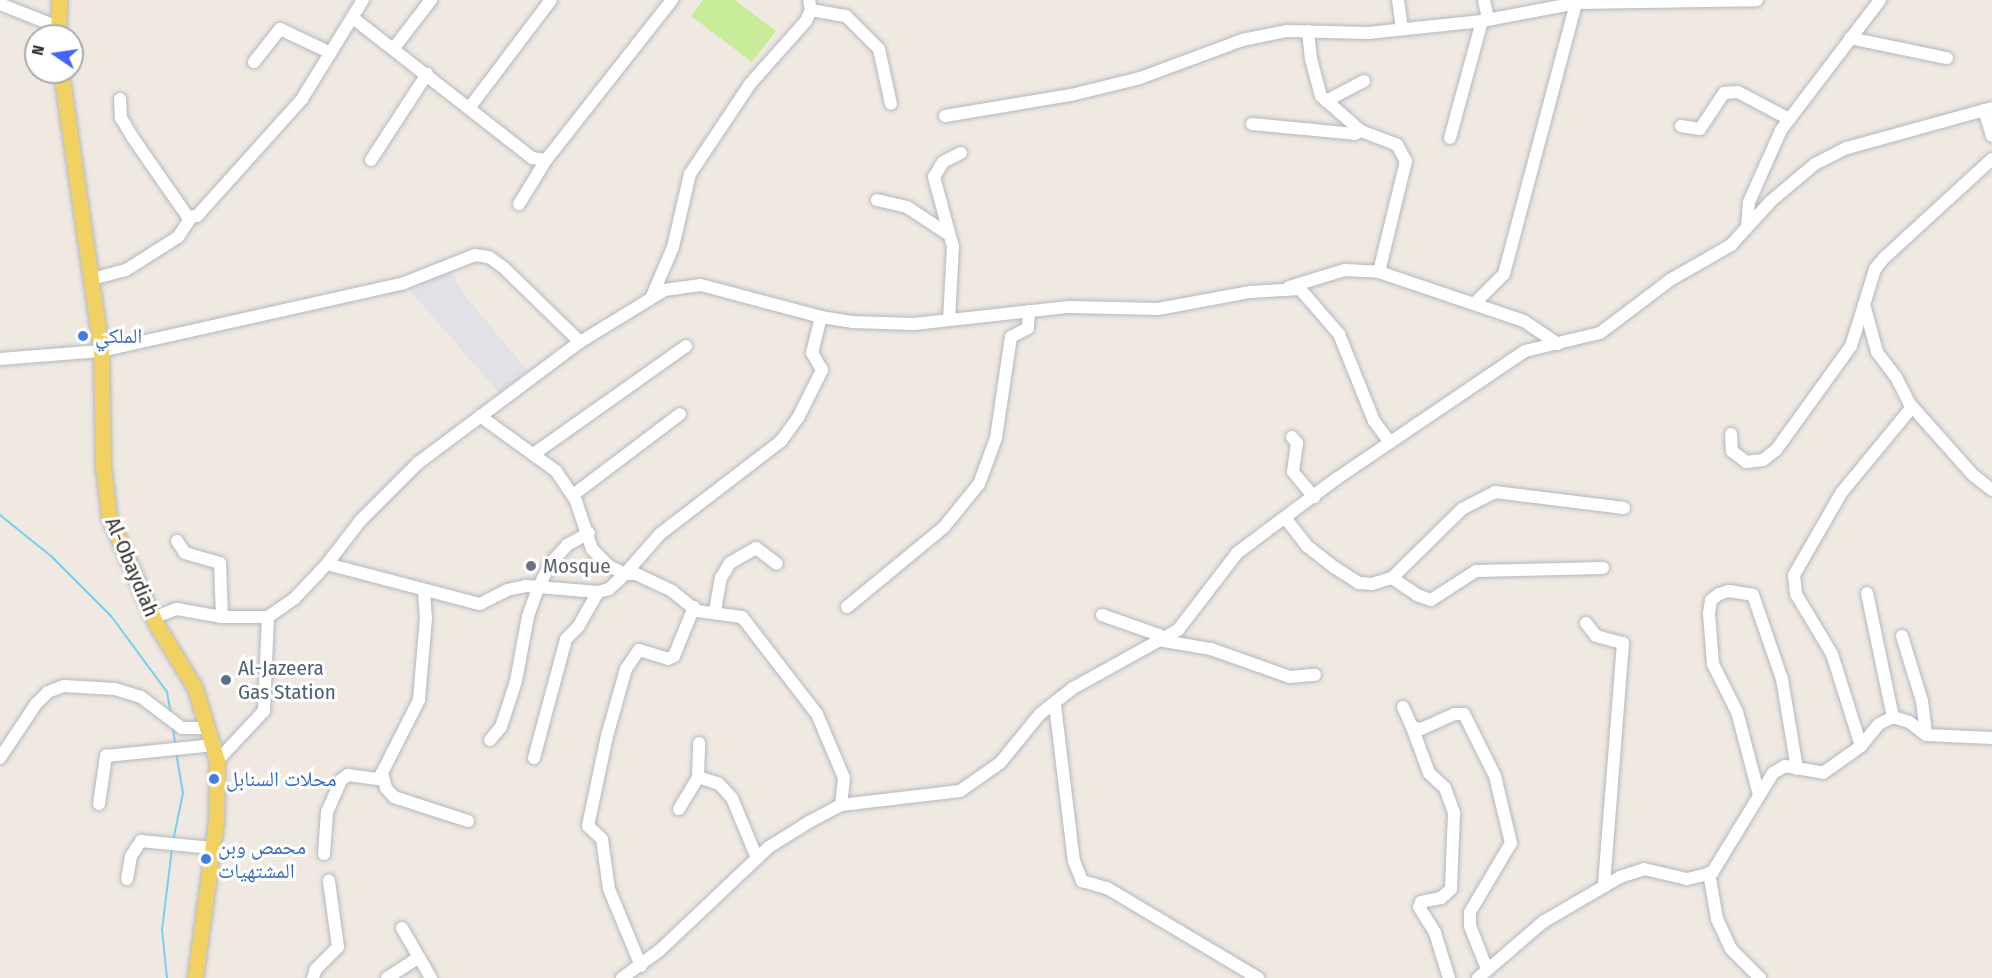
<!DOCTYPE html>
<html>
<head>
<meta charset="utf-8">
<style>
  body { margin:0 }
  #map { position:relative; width:1992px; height:978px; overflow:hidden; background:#efe9e1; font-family:"Fira Sans Condensed","Noto Naskh Arabic",sans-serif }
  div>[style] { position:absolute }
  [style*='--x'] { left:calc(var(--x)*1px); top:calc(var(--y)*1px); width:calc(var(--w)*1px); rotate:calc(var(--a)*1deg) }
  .industrial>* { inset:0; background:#e3e1e8 }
  .pitch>* { inset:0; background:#c9ec9a }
  .stream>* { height:2px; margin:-1px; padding:0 1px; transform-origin:1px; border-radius:1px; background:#75cff0 }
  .roads { filter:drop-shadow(0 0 2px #b4b7c1) drop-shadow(0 0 2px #b4b7c1) }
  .minor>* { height:12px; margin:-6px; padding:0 6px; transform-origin:6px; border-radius:6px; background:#fff }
  .major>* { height:15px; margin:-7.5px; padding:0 7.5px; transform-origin:7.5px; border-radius:7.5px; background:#f2d163 }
  .dots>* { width:16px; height:16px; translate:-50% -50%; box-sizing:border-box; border:3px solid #fff; border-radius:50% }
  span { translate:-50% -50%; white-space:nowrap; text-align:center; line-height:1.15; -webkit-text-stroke:6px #fff; paint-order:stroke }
  .shop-label { font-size:21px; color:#366cbe }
  .left { translate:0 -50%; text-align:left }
  .worship-label { font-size:21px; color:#5b616d }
  .street-label { font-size:21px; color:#2e2e2e }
  .service-label { font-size:21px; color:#4e5e75 }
  .north { position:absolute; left:24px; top:24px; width:60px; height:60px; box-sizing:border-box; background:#fff; border:2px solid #ababab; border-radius:50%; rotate:283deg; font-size:16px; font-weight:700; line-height:24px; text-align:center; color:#2e2e2e }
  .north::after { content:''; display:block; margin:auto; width:21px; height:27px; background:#4264fb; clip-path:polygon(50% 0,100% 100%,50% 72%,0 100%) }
</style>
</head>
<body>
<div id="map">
  <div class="industrial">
    <i style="clip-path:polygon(450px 271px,466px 297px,528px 371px,499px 393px,408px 288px)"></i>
  </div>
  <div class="pitch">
    <i style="clip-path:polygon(703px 0,735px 0,776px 31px,752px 62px,691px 16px)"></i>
  </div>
  <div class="stream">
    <i style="--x:0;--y:515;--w:67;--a:38.9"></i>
    <i style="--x:52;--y:557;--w:83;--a:45"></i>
    <i style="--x:111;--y:616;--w:94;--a:53.6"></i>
    <i style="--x:167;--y:692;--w:22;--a:80"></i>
    <i style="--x:173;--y:728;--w:15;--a:82"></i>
    <i style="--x:173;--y:841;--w:49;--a:-78.2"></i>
    <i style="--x:183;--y:793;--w:42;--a:-99.7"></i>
    <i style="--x:167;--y:978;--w:48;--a:-95.9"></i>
    <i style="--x:162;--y:930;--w:82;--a:-83"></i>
  </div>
  <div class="roads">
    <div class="minor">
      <i style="--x:1398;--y:0;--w:27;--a:82"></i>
      <i style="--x:1484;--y:0;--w:19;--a:78"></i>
      <i style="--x:0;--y:4;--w:62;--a:21.6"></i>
      <i style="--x:811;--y:10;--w:36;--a:10"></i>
      <i style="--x:846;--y:16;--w:47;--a:45"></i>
      <i style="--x:879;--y:49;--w:56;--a:77.7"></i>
      <i style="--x:353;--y:18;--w:227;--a:38"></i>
      <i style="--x:532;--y:158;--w:14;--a:8"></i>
      <i style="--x:546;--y:160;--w:204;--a:-51.8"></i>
      <i style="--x:1308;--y:31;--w:28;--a:84"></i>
      <i style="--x:1311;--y:59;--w:38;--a:75"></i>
      <i style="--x:1321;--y:96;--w:53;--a:41.2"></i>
      <i style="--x:1361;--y:131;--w:39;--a:21"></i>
      <i style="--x:1397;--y:145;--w:18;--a:61"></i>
      <i style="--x:1406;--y:161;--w:114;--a:103.7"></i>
      <i style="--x:1850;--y:38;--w:99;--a:11.7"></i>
      <i style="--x:394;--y:48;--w:61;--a:-52.4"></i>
      <i style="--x:254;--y:62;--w:42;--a:-51.8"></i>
      <i style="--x:280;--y:29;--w:56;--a:25.2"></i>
      <i style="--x:120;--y:99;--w:19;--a:87"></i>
      <i style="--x:121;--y:118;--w:23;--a:59"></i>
      <i style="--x:133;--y:138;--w:96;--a:55.2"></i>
      <i style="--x:188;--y:217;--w:9;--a:-6"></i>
      <i style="--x:197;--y:216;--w:157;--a:-48.1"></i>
      <i style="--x:302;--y:99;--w:116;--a:-58.4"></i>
      <i style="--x:1326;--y:101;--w:43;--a:-27.8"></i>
      <i style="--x:470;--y:107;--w:134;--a:-52.9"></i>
      <i style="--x:1984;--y:110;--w:27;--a:73"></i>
      <i style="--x:945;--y:116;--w:128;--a:-9.5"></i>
      <i style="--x:1071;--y:95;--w:71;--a:-13.8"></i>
      <i style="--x:1140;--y:78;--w:109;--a:-20.4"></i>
      <i style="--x:1242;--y:40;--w:46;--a:-11.3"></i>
      <i style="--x:1287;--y:31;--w:81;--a:1.4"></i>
      <i style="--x:1368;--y:33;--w:115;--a:-6"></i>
      <i style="--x:1482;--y:21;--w:96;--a:-10.8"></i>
      <i style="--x:1576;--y:3;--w:181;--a:-0.9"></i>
      <i style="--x:1252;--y:124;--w:103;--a:5.5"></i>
      <i style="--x:1355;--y:134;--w:7;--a:-27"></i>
      <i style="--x:1681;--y:126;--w:19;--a:9"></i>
      <i style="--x:1700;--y:129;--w:43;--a:-56.3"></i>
      <i style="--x:1724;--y:93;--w:14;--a:-4"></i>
      <i style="--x:1738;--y:92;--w:58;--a:27.9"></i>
      <i style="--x:1450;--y:138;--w:121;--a:-74.7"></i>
      <i style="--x:1992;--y:159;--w:147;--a:137.5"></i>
      <i style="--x:1884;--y:258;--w:14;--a:129"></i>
      <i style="--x:1875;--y:269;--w:37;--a:107"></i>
      <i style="--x:1864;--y:304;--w:50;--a:74.8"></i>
      <i style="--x:1877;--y:352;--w:31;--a:53"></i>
      <i style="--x:1896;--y:377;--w:29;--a:63"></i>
      <i style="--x:1909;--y:403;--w:96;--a:48.4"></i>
      <i style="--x:1973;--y:475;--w:24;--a:38"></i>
      <i style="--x:371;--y:160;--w:103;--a:-56.9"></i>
      <i style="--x:877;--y:200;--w:31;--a:13"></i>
      <i style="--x:907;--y:207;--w:49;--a:33.4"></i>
      <i style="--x:519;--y:204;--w:52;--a:-58.5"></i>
      <i style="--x:1747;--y:225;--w:23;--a:-85"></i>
      <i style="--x:1749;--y:202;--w:79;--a:-66"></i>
      <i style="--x:1781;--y:130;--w:163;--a:-52.7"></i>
      <i style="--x:92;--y:279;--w:35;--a:-15"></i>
      <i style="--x:126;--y:270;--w:62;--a:-32.4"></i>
      <i style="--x:178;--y:237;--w:23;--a:-56"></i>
      <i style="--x:1289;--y:287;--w:59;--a:-16.9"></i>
      <i style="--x:1345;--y:270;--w:34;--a:3"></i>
      <i style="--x:1379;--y:272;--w:153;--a:18.7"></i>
      <i style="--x:1524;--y:321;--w:41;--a:34.1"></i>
      <i style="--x:652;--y:296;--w:53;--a:-66.8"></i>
      <i style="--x:673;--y:247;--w:75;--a:-76.9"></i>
      <i style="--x:690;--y:174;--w:108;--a:-56.3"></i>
      <i style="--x:750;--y:84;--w:84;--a:-48.4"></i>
      <i style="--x:806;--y:21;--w:12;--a:-66"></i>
      <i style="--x:811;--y:10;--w:10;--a:-101"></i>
      <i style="--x:1474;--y:304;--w:42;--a:-45"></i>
      <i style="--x:1504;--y:274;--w:280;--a:-75.1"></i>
      <i style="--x:949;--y:320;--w:73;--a:-86.9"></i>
      <i style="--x:953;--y:247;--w:73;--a:-105.2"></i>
      <i style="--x:934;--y:177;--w:17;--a:-59"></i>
      <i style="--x:943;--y:162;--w:20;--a:-27"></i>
      <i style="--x:0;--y:359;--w:101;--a:-4.5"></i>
      <i style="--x:101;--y:351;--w:311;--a:-12.6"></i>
      <i style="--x:404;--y:283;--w:76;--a:-21.5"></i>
      <i style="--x:475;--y:255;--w:14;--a:8"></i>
      <i style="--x:489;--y:257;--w:17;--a:36"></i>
      <i style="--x:503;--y:267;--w:107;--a:44.2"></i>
      <i style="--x:480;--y:416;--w:94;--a:35.9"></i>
      <i style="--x:556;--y:471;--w:36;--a:56"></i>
      <i style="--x:576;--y:501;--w:51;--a:71.6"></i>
      <i style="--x:592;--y:549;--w:24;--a:45"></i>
      <i style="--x:609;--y:566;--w:18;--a:27"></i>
      <i style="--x:625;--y:574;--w:53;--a:-48.8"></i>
      <i style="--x:660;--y:534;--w:153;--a:-37.5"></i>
      <i style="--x:781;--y:441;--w:29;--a:-54"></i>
      <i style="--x:798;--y:418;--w:54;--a:-63.4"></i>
      <i style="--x:822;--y:370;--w:20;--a:-120"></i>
      <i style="--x:812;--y:353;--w:37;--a:-76"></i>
      <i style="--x:1731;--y:434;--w:17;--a:87"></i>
      <i style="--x:1732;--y:451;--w:18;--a:38"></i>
      <i style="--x:1746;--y:462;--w:17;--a:-7"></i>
      <i style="--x:1763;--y:460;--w:16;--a:-38"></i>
      <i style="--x:1776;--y:450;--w:128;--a:-54.2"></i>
      <i style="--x:1851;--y:346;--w:43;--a:-72.4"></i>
      <i style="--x:1292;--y:437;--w:8;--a:50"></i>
      <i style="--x:1297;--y:443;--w:29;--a:98"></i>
      <i style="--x:1293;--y:472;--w:33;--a:50"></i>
      <i style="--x:535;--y:453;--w:185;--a:-35.3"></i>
      <i style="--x:573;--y:495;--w:134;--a:-37.1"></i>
      <i style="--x:1286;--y:519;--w:34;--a:52"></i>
      <i style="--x:1307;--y:546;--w:34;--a:38"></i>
      <i style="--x:1334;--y:567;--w:30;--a:33"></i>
      <i style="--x:1359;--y:583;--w:13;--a:4"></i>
      <i style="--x:1372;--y:584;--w:21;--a:-17"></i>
      <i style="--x:1392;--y:578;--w:98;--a:-44.6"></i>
      <i style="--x:1462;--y:509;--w:37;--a:-27"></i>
      <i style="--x:1495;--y:492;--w:130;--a:7.1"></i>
      <i style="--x:177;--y:541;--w:14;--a:56"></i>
      <i style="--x:185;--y:553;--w:36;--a:16"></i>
      <i style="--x:220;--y:563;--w:54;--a:87.9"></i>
      <i style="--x:327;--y:564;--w:158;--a:14.7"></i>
      <i style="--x:480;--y:604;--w:30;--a:-27"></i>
      <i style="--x:507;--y:590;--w:19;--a:-12"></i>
      <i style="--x:526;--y:586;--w:72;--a:4.8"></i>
      <i style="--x:598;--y:592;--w:11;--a:-15"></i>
      <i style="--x:609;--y:589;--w:22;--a:-43"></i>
      <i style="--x:625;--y:574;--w:11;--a:0"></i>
      <i style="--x:636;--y:574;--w:40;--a:25"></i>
      <i style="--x:672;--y:591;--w:32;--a:39"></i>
      <i style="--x:697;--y:611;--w:45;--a:7.6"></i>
      <i style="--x:742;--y:617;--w:123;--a:52.3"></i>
      <i style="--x:817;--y:714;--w:69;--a:67.1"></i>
      <i style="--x:844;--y:778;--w:27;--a:96"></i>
      <i style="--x:1392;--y:578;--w:30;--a:34"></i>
      <i style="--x:1417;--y:595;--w:15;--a:20"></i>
      <i style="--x:1431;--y:600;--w:54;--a:-32.8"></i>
      <i style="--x:1476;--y:571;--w:127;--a:-1.4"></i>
      <i style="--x:424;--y:591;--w:27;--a:86"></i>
      <i style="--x:426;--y:618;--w:82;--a:94.9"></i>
      <i style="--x:419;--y:700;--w:82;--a:116.9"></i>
      <i style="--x:382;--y:773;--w:16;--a:75"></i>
      <i style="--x:386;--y:788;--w:12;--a:48"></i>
      <i style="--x:394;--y:797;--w:78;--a:18"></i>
      <i style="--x:1867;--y:593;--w:127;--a:78.2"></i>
      <i style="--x:847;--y:607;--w:126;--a:-39.5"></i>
      <i style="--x:944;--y:527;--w:55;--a:-50.9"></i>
      <i style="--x:979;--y:484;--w:49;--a:-69.7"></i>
      <i style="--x:996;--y:438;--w:102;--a:-81.6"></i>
      <i style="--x:1011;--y:337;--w:19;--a:-28"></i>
      <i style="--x:1028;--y:328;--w:17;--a:-87"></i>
      <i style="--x:715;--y:611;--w:34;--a:-80"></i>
      <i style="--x:721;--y:578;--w:17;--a:-59"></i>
      <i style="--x:730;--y:563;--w:30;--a:-30"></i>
      <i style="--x:756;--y:548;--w:26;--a:37"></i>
      <i style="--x:1102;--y:615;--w:60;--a:19.3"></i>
      <i style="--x:1159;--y:635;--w:8;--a:50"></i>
      <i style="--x:1164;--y:641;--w:48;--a:9.7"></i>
      <i style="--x:1211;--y:649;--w:84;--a:19.5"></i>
      <i style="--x:1290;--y:677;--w:25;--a:-5"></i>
      <i style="--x:153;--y:618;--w:26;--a:-21"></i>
      <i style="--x:177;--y:609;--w:46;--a:10.1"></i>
      <i style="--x:222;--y:617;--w:46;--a:0"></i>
      <i style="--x:1586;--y:623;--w:16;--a:52"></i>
      <i style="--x:1596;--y:636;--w:28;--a:15"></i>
      <i style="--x:1623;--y:643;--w:244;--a:94.5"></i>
      <i style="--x:1902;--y:636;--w:68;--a:72.9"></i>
      <i style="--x:1922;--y:701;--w:34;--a:83"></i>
      <i style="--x:1055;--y:705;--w:157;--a:83.1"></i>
      <i style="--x:1074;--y:861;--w:22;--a:68"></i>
      <i style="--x:1082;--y:881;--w:26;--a:16"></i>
      <i style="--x:1107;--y:888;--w:176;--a:30.8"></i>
      <i style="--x:1403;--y:707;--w:22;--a:66"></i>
      <i style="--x:1412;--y:727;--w:9;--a:13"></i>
      <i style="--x:1421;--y:729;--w:36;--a:-24"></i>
      <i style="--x:1454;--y:714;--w:10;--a:0"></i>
      <i style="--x:1464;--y:714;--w:69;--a:63.4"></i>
      <i style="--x:1495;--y:776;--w:69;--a:76.6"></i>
      <i style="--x:1511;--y:843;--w:80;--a:120.7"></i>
      <i style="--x:1470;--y:912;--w:14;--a:90"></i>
      <i style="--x:1470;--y:926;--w:46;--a:68.4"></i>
      <i style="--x:1412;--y:727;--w:49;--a:69.7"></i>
      <i style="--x:1429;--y:773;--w:22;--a:43"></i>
      <i style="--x:1445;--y:788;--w:27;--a:70"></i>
      <i style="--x:1454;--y:813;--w:76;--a:92.3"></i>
      <i style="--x:1451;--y:889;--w:13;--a:138"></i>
      <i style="--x:1441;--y:898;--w:20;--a:169"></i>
      <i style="--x:1421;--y:902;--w:5;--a:112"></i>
      <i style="--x:1419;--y:907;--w:31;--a:58"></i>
      <i style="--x:1435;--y:933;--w:47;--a:72.7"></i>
      <i style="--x:490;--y:740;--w:17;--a:-50"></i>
      <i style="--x:501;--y:727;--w:48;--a:-71.9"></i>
      <i style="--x:516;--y:681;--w:66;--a:-79.5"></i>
      <i style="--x:528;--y:616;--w:30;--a:-70"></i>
      <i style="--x:538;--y:588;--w:28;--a:-63"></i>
      <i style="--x:551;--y:563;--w:24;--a:-48"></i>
      <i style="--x:567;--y:545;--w:25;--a:-29"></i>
      <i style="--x:1861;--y:746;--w:96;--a:-107.5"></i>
      <i style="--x:1832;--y:654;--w:70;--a:-121"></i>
      <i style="--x:1796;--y:594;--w:19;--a:-96"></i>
      <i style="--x:1794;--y:575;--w:96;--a:-60"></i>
      <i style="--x:1842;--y:492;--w:110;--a:-50.5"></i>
      <i style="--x:0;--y:758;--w:65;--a:-56.3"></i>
      <i style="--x:36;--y:704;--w:17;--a:-45"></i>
      <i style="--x:48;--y:692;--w:17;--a:-21"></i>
      <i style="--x:64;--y:686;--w:51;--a:3.4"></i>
      <i style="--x:115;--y:689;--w:27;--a:17"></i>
      <i style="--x:141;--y:697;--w:51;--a:37.1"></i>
      <i style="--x:182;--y:728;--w:26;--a:0"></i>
      <i style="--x:534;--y:758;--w:123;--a:-74.9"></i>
      <i style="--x:566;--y:639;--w:17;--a:-45"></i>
      <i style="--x:578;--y:627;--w:40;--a:-60.3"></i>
      <i style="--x:217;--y:761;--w:69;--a:-46.8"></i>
      <i style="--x:264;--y:711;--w:94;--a:-87.6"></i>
      <i style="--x:268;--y:617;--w:32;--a:-35"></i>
      <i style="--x:294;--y:599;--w:48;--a:-46.7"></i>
      <i style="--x:327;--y:564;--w:56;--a:-52.3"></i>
      <i style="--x:361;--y:520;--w:81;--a:-45"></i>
      <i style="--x:418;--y:463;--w:202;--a:-36.8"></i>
      <i style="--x:580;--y:342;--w:100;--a:-31.5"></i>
      <i style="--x:665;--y:290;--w:36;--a:-8"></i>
      <i style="--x:701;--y:285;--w:124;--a:14.9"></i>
      <i style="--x:821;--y:317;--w:31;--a:9"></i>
      <i style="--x:852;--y:322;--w:62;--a:1.8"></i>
      <i style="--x:914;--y:324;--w:156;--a:-6.3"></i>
      <i style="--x:1069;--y:307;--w:89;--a:1.3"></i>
      <i style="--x:1158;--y:309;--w:94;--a:-10.5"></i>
      <i style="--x:1250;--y:292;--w:50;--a:-3.4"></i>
      <i style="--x:1300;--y:289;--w:60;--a:49.1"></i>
      <i style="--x:1339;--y:334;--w:94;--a:68.1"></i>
      <i style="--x:1374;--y:421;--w:26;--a:53"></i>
      <i style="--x:698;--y:777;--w:22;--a:18"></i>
      <i style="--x:719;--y:784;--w:19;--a:47"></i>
      <i style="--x:732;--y:798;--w:65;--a:67.4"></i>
      <i style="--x:1759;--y:795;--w:86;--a:-104.8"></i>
      <i style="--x:1737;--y:712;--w:54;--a:-116.6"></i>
      <i style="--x:1713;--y:664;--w:51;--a:-94.5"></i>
      <i style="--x:1709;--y:613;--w:13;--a:-81"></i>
      <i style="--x:1711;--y:600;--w:10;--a:-37"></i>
      <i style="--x:1719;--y:594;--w:10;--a:-17"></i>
      <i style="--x:1729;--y:591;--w:24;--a:9"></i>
      <i style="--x:1753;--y:595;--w:89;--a:71"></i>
      <i style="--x:1782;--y:679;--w:91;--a:80.5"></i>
      <i style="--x:99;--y:804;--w:49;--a:-81.7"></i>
      <i style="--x:106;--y:756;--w:109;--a:-5.8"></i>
      <i style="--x:679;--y:809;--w:37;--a:-59"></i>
      <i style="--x:698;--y:777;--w:34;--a:-88"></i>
      <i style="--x:324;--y:854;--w:42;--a:-85.9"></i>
      <i style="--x:327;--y:812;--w:35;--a:-66"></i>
      <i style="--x:341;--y:780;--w:9;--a:-36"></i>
      <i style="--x:348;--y:775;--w:30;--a:8"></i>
      <i style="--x:378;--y:779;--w:7;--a:-56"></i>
      <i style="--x:1709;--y:873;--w:47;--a:80.1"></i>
      <i style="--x:1717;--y:919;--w:33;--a:65"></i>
      <i style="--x:1731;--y:949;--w:41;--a:45"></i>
      <i style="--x:127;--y:879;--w:23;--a:-80"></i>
      <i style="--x:131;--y:856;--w:18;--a:-56"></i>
      <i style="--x:141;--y:841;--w:71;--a:5.6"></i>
      <i style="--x:402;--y:928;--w:58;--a:59.9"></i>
      <i style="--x:641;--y:966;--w:83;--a:-112.6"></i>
      <i style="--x:609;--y:889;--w:50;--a:-98"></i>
      <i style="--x:602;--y:839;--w:19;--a:-137"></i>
      <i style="--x:588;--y:826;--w:92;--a:-78.1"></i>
      <i style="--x:607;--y:736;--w:70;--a:-74.2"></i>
      <i style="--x:626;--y:669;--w:23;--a:-56"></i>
      <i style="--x:639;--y:650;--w:30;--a:17"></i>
      <i style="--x:668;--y:659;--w:7;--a:-27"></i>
      <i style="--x:674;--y:656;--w:53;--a:-67.8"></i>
      <i style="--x:313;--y:978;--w:9;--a:-72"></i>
      <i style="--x:316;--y:969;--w:31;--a:-45"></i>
      <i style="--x:338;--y:947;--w:67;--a:-97.8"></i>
      <i style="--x:387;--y:978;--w:38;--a:-33"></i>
      <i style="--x:622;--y:978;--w:47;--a:-36.4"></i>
      <i style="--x:660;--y:950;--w:150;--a:-43.4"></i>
      <i style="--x:769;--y:847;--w:47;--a:-32"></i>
      <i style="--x:809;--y:822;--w:36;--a:-28"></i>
      <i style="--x:841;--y:805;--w:120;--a:-6.7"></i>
      <i style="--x:960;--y:791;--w:49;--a:-35"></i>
      <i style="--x:1000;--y:763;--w:63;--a:-50.8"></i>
      <i style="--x:1040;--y:714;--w:42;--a:-38.2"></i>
      <i style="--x:1073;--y:688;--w:120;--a:-28.9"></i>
      <i style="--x:1178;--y:630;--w:97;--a:-52.5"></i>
      <i style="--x:1237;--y:553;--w:124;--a:-36.8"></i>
      <i style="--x:1336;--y:479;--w:228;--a:-34.1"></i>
      <i style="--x:1525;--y:351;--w:77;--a:-13.5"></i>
      <i style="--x:1600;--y:333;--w:88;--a:-37.1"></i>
      <i style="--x:1670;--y:280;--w:70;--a:-29.8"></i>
      <i style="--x:1731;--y:245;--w:59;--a:-47.7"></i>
      <i style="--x:1771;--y:201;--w:57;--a:-40.1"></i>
      <i style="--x:1815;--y:164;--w:36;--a:-27"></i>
      <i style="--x:1847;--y:148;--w:150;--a:-15.4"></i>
      <i style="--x:1478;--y:978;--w:86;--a:-40.7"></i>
      <i style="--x:1543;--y:922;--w:89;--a:-30.3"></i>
      <i style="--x:1620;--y:877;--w:25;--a:-18"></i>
      <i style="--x:1644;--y:869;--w:44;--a:13.1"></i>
      <i style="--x:1687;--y:879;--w:26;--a:-13"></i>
      <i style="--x:1712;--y:873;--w:117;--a:-58.6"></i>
      <i style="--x:1773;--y:773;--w:14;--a:-30"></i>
      <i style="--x:1785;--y:766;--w:39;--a:10"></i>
      <i style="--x:1823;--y:773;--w:47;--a:-35.4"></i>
      <i style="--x:1861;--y:746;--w:28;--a:-51"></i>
      <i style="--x:1879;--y:724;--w:16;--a:-27"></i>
      <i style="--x:1893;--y:717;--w:17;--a:17"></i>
      <i style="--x:1909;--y:722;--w:21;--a:37"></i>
      <i style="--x:1926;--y:735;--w:66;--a:2.6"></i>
    </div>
    <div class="major">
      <i style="--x:58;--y:36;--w:36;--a:-88"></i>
      <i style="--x:61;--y:72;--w:282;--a:81.8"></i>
      <i style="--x:101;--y:351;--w:115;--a:89"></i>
      <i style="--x:103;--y:466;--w:51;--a:83.3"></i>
      <i style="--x:109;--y:517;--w:117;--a:66.3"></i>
      <i style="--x:156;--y:624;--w:75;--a:58.6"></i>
      <i style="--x:195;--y:688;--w:76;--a:73.2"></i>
      <i style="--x:217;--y:761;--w:61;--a:90.9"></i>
      <i style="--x:216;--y:822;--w:157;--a:97.7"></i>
    </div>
  </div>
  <div class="dots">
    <i style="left:83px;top:336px;background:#3f7fe0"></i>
    <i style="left:531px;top:566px;background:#6b7280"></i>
    <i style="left:226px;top:680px;background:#5c6f8a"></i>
    <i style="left:214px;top:779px;background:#3f7fe0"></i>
    <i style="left:206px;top:859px;background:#3f7fe0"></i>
  </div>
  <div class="shop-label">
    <span class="left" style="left:95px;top:336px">الملكي</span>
    <span class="left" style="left:226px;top:779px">محلات السنابل</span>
    <span class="left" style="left:218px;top:859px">محمص وبن<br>المشتهيات</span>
  </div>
  <div class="worship-label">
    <span class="left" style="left:543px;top:566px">Mosque</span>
  </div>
  <div class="street-label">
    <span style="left:132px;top:567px;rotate:67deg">Al-Obaydiah</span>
  </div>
  <div class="service-label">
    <span class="left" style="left:238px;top:680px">Al-Jazeera<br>Gas Station</span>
  </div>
  <div class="north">N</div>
</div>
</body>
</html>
